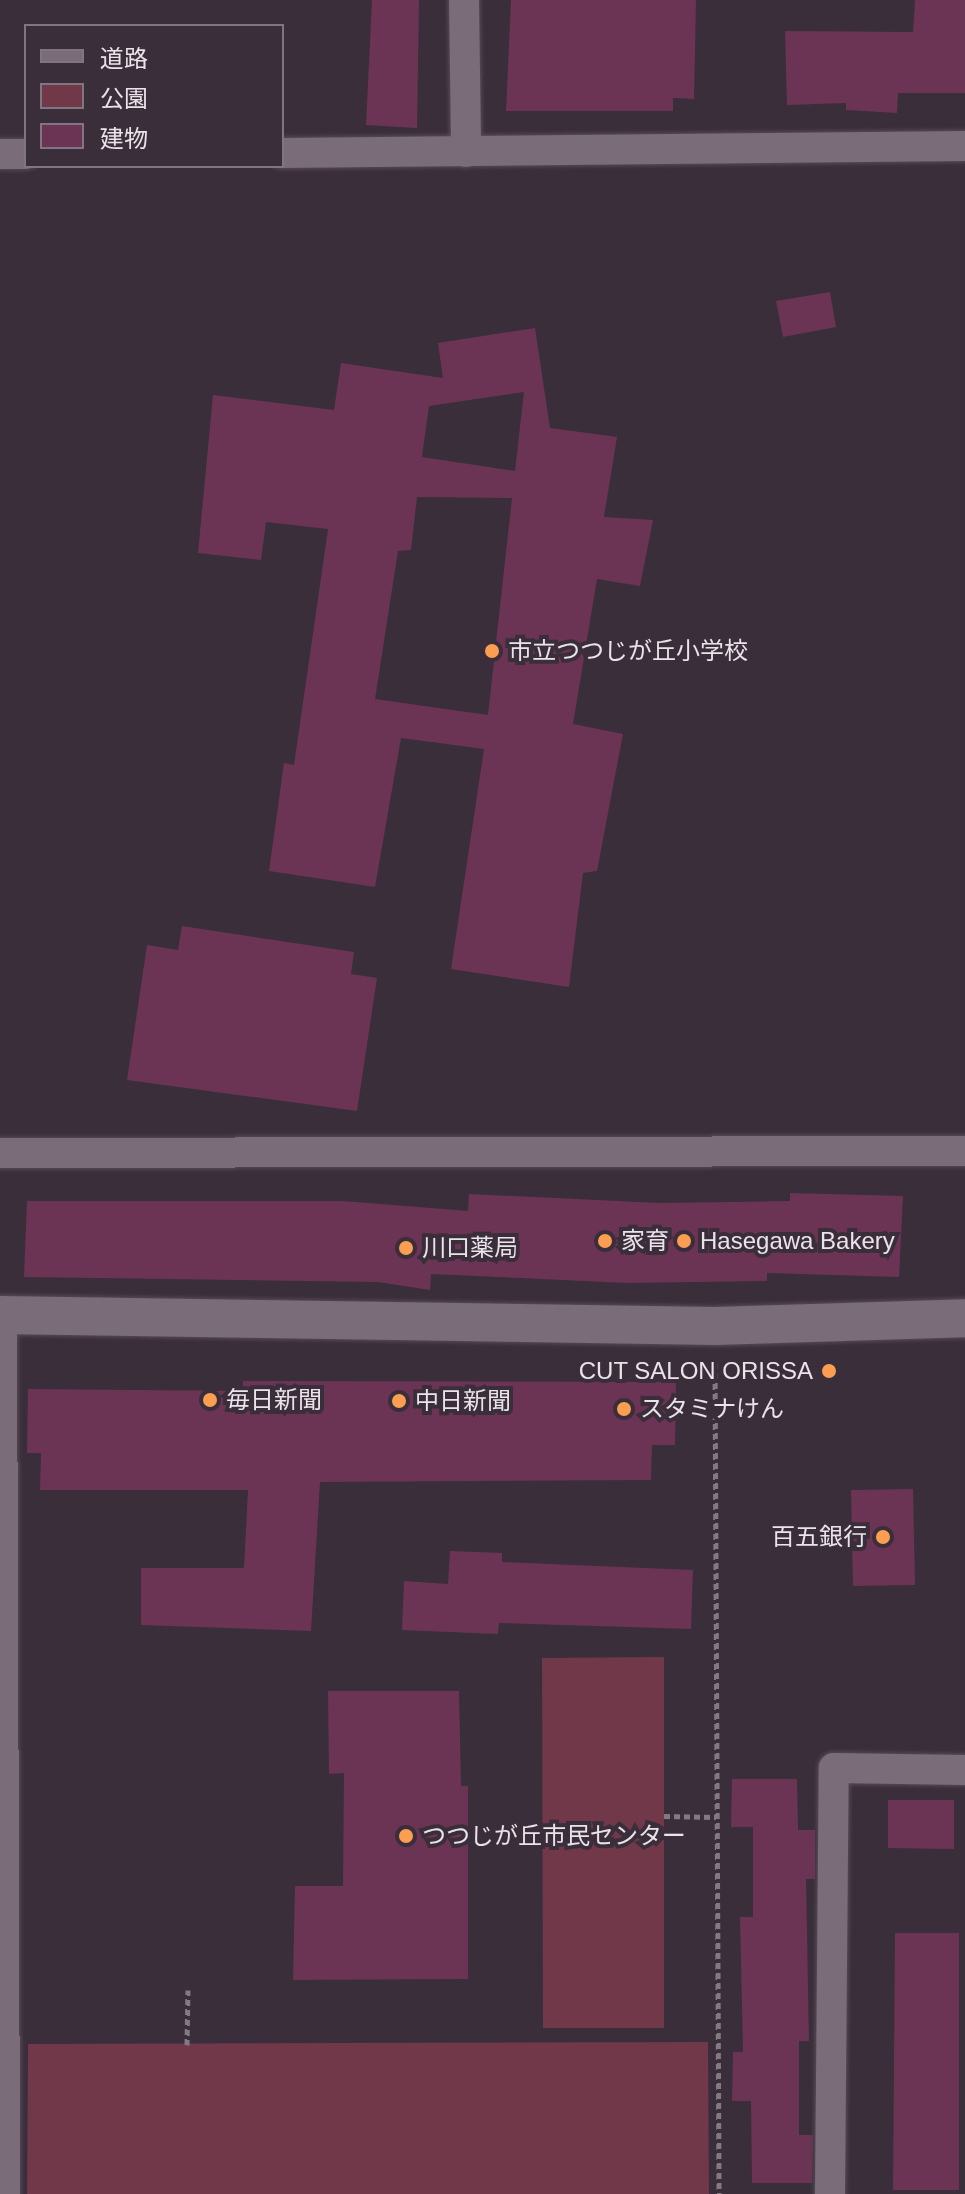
<!DOCTYPE html>
<html>
<head>
<meta charset="utf-8">
<style>
  body { margin:0 }
  #map { position:relative; width:965px; height:2194px; overflow:hidden; background:#3a2e3a; font-family:Helvetica,"Noto Sans JP",sans-serif }
  div>[style] { position:absolute }
  [style*='--x'] { left:calc(var(--x)*1px); top:calc(var(--y)*1px); width:calc(var(--w)*1px); rotate:calc(var(--a)*1deg) }
  .green>* { inset:0; background:#703848 }
  .building>* { inset:0; background:#6b3455 }
  .path>* { height:5px; margin-top:-2.5px; transform-origin:0; background:repeating-linear-gradient(90deg,#837983 0 6px,transparent 0 10px) }
  .roads { filter:drop-shadow(0 0 2px #554b55) drop-shadow(0 0 2px #554b55) }
  .minor>* { height:30px; margin:-15px; padding:0 15px; transform-origin:15px; border-radius:15px; background:#7a6c79 }
  .tertiary>* { height:38px; margin:-19px; padding:0 19px; transform-origin:19px; border-radius:19px; background:#7a6c79 }
  .dots>* { width:22px; height:22px; translate:-50% -50%; box-sizing:border-box; border:4px solid #3a2e3a; border-radius:50% }
  span { translate:-50% -50%; white-space:nowrap; text-align:center; line-height:1.15; -webkit-text-stroke:8px #3a2e3a; paint-order:stroke }
  .poi-label { font-size:24px; color:#eae3ea }
  .left { translate:0 -50%; text-align:left }
  .right { translate:-100% -50%; text-align:right }
  .legend { position:absolute; left:24px; top:24px; width:260px; height:144px; box-sizing:border-box; background:#3a2e3a; border:2px solid #807680; margin:0; padding:10px 14px; list-style:none; font-size:24px; color:#eae3ea }
  .legend li { display:flex; align-items:center; gap:16px; height:40px }
  .legend b { width:40px; border:2px solid #807680 }
</style>
</head>
<body>
<div id="map">
  <div class="green">
    <i style="clip-path:polygon(664px 1657px,664px 2028px,543px 2028px,542px 1658px)"></i>
    <i style="clip-path:polygon(708px 2042px,709px 2194px,27px 2194px,28px 2044px)"></i>
  </div>
  <div class="building">
    <i style="clip-path:polygon(372px 0,419px 0,417px 128px,366px 125px)"></i>
    <i style="clip-path:polygon(511px 0,696px 0,694px 99px,673px 98px,673px 111px,506px 111px)"></i>
    <i style="clip-path:polygon(915px 0,965px 0,965px 93px,898px 93px,897px 113px,846px 110px,846px 103px,787px 105px,785px 31px,913px 32px)"></i>
    <i style="clip-path:polygon(830px 292px,836px 327px,783px 337px,776px 301px)"></i>
    <i style="clip-path:polygon(evenodd,535px 328px,550px 428px,617px 437px,604px 517px,653px 520px,640px 586px,597px 579px,573px 724px,623px 734px,597px 871px,583px 873px,569px 987px,451px 969px,484px 749px,401px 738px,375px 887px,269px 871px,284px 763px,294px 765px,328px 529px,266px 522px,261px 560px,198px 553px,213px 395px,334px 410px,341px 363px,443px 378px,438px 343px,535px 328px,524px 392px,515px 471px,422px 457px,429px 406px,524px 392px,535px 328px,417px 497px,512px 498px,488px 715px,375px 699px,398px 551px,411px 550px,417px 497px)"></i>
    <i style="clip-path:polygon(182px 926px,354px 952px,351px 974px,377px 978px,357px 1111px,127px 1080px,147px 945px,178px 950px)"></i>
    <i style="clip-path:polygon(790px 1193px,903px 1196px,899px 1277px,767px 1273px,767px 1281px,628px 1283px,431px 1274px,430px 1290px,378px 1282px,24px 1277px,27px 1201px,343px 1201px,468px 1211px,469px 1194px,660px 1203px,790px 1201px)"></i>
    <i style="clip-path:polygon(243px 1381px,676px 1382px,675px 1445px,652px 1445px,651px 1480px,320px 1482px,311px 1631px,141px 1625px,141px 1568px,244px 1568px,248px 1490px,40px 1490px,41px 1453px,27px 1453px,28px 1389px,243px 1391px)"></i>
    <i style="clip-path:polygon(913px 1489px,915px 1585px,853px 1586px,851px 1490px)"></i>
    <i style="clip-path:polygon(450px 1551px,502px 1553px,502px 1562px,693px 1570px,691px 1629px,499px 1623px,498px 1634px,402px 1630px,404px 1581px,448px 1584px)"></i>
    <i style="clip-path:polygon(328px 1691px,459px 1691px,461px 1786px,468px 1786px,468px 1979px,293px 1980px,295px 1886px,343px 1886px,344px 1773px,329px 1774px)"></i>
    <i style="clip-path:polygon(732px 1779px,797px 1779px,798px 1830px,815px 1830px,815px 1879px,806px 1879px,809px 2041px,799px 2041px,799px 2135px,813px 2135px,812px 2183px,752px 2183px,751px 2101px,732px 2101px,733px 2052px,743px 2052px,740px 1917px,753px 1917px,753px 1827px,731px 1827px)"></i>
    <i style="clip-path:polygon(888px 1800px,954px 1800px,954px 1849px,888px 1848px)"></i>
    <i style="clip-path:polygon(895px 1933px,959px 1933px,959px 2190px,893px 2190px)"></i>
  </div>
  <div class="path">
    <i style="--x:715;--y:1363;--w:831;--a:89.72"></i>
    <i style="--x:664;--y:1816;--w:52;--a:1.1"></i>
    <i style="--x:187;--y:2045;--w:55;--a:-89"></i>
  </div>
  <div class="roads">
    <div class="minor">
      <i style="--x:464;--y:0;--w:152;--a:89.2"></i>
      <i style="--x:282;--y:153;--w:683;--a:-0.59"></i>
      <i style="--x:0;--y:154;--w:26;--a:0"></i>
      <i style="--x:0;--y:1153;--w:965;--a:-0.12"></i>
      <i style="--x:2;--y:1315;--w:879;--a:89.8"></i>
      <i style="--x:830;--y:2194;--w:426;--a:-89.5"></i>
      <i style="--x:834;--y:1768;--w:131;--a:0.9"></i>
    </div>
    <div class="tertiary">
      <i style="--x:0;--y:1315;--w:715;--a:0.88"></i>
      <i style="--x:715;--y:1326;--w:250;--a:-1.8"></i>
    </div>
  </div>
  <div class="dots">
    <i style="left:492px;top:651px;background:#fb9e52"></i>
    <i style="left:605px;top:1241px;background:#fb9e52"></i>
    <i style="left:684px;top:1241px;background:#fb9e52"></i>
    <i style="left:406px;top:1248px;background:#fb9e52"></i>
    <i style="left:829px;top:1371px;background:#fb9e52"></i>
    <i style="left:210px;top:1400px;background:#fb9e52"></i>
    <i style="left:399px;top:1401px;background:#fb9e52"></i>
    <i style="left:624px;top:1409px;background:#fb9e52"></i>
    <i style="left:883px;top:1537px;background:#fb9e52"></i>
    <i style="left:406px;top:1836px;background:#fb9e52"></i>
  </div>
  <div class="poi-label">
    <span class="left" style="left:508px;top:651px">市立つつじが丘小学校</span>
    <span class="left" style="left:621px;top:1241px">家育</span>
    <span class="left" style="left:700px;top:1241px">Hasegawa Bakery</span>
    <span class="left" style="left:422px;top:1248px">川口薬局</span>
    <span class="right" style="left:813px;top:1371px">CUT SALON ORISSA</span>
    <span class="left" style="left:226px;top:1400px">毎日新聞</span>
    <span class="left" style="left:415px;top:1401px">中日新聞</span>
    <span class="left" style="left:640px;top:1409px">スタミナけん</span>
    <span class="right" style="left:867px;top:1537px">百五銀行</span>
    <span class="left" style="left:422px;top:1836px">つつじが丘市民センター</span>
  </div>
  <ul class="legend">
  <li><b style="height:10px;background:#7a6c79"></b>道路</li>
  <li><b style="height:22px;background:#703848"></b>公園</li>
  <li><b style="height:22px;background:#6b3455"></b>建物</li>
  </ul>
</div>
</body>
</html>
